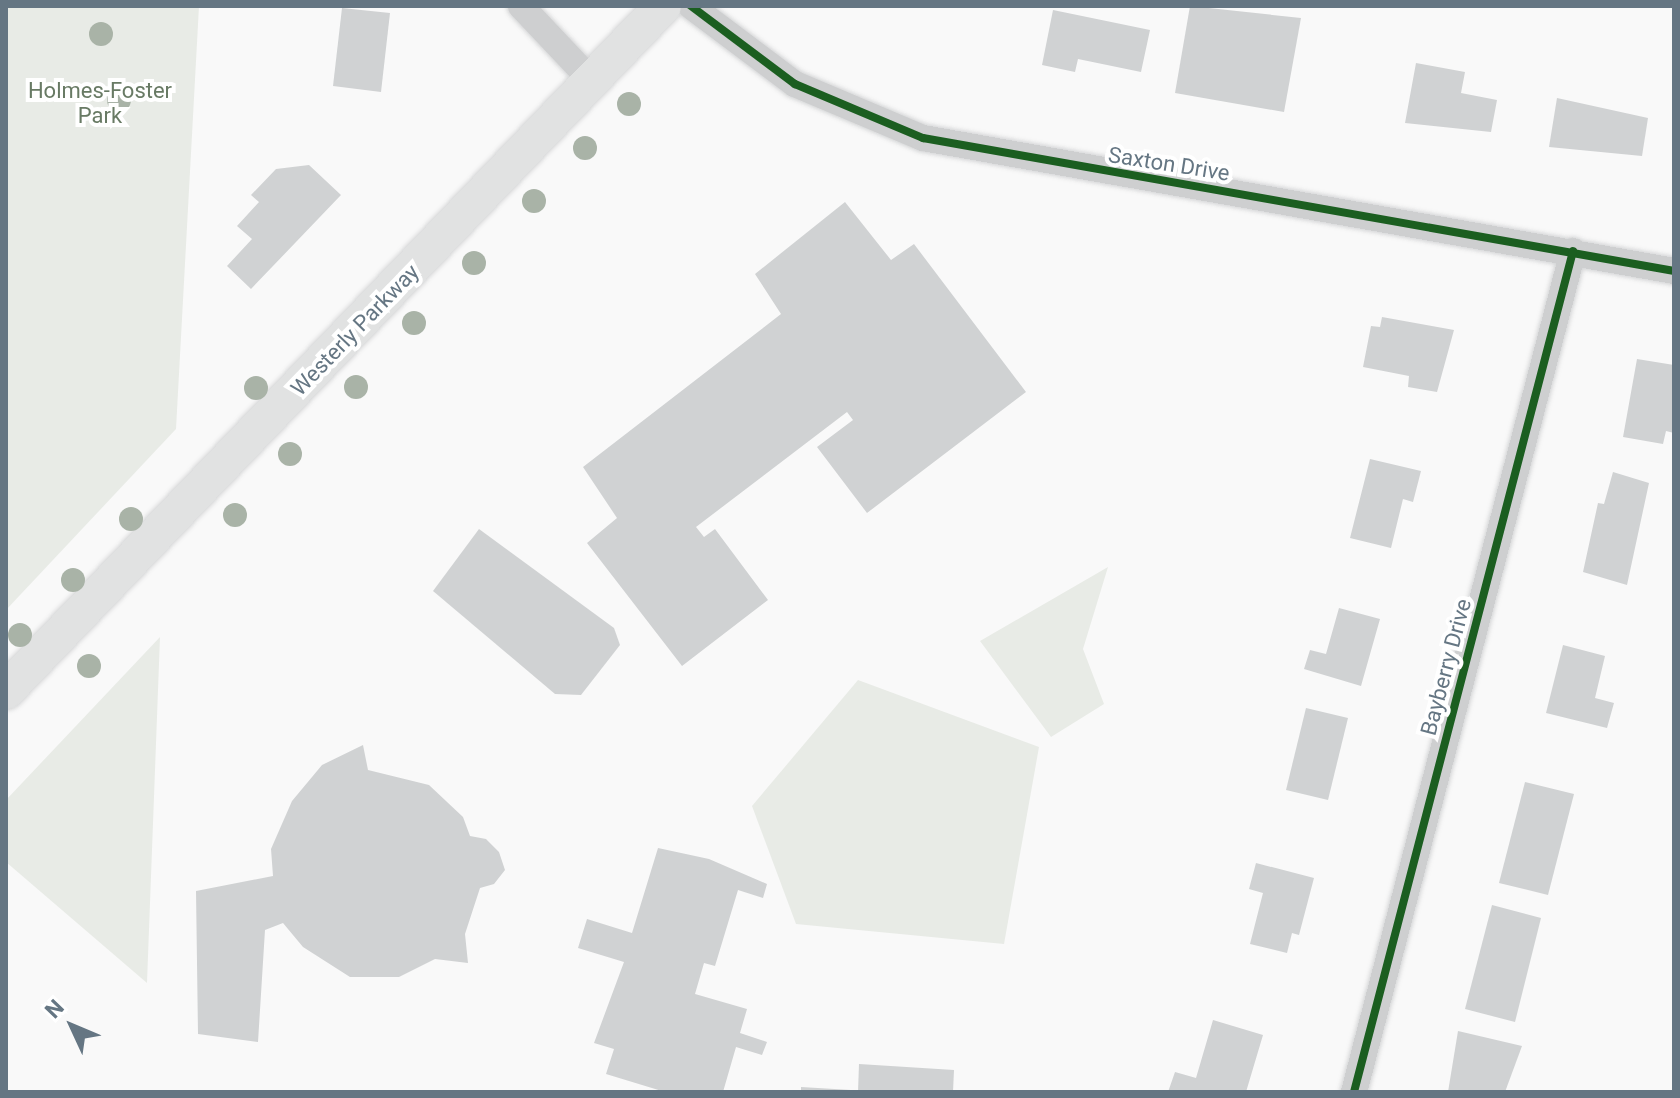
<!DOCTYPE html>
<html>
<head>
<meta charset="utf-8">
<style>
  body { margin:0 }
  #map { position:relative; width:1680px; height:1098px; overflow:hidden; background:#f9f9f9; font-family:Roboto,sans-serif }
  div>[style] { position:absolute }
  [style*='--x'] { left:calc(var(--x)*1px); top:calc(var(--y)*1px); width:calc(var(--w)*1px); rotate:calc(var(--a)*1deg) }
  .green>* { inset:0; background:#e8ebe6 }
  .building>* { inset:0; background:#d0d2d3 }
  .roads { filter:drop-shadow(0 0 2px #d5d6d7) drop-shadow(0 0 2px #d5d6d7) }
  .street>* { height:26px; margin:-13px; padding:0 13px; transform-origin:13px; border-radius:13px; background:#cecfd0 }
  .secondary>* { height:36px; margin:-18px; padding:0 18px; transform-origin:18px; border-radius:18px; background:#e1e2e2 }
  .cycleway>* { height:8px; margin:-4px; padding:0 4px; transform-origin:4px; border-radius:4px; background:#1b5e20 }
  .trees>* { width:24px; height:24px; margin:-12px; border-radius:50%; background:#a9b3a7 }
  span { translate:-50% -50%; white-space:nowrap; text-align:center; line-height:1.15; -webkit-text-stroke:8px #fff; paint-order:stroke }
  .park-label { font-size:22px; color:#687a64 }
  .street-label { font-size:22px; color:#657683 }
  .frame { position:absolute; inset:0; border:8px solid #657683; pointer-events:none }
  .north { position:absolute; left:32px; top:986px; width:80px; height:80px; -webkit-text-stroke:6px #fff; paint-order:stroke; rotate:314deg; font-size:22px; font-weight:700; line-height:32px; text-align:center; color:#657683 }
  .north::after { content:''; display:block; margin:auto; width:28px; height:36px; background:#657683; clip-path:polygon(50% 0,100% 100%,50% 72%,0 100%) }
</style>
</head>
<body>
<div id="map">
  <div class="green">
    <i style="clip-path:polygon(6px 6px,199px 6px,176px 429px,6px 610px)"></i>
    <i style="clip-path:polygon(1108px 567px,1083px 649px,1104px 704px,1051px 737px,980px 641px)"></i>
    <i style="clip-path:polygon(160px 637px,147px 983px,6px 862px,6px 800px)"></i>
    <i style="clip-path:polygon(858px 680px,1039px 747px,1004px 944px,796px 924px,752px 806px)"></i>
  </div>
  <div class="building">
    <i style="clip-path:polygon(1190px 6px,1301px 18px,1284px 112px,1175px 93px)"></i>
    <i style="clip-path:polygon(342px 8px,390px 13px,381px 92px,333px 86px)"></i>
    <i style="clip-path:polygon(1053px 10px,1150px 30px,1141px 72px,1078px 59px,1075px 72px,1042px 65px)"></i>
    <i style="clip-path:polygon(1416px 63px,1465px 72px,1461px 93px,1497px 100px,1491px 132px,1405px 123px)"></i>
    <i style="clip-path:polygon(1557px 98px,1648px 118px,1642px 156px,1549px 147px)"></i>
    <i style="clip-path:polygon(309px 165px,341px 195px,251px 289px,227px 266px,252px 239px,237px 226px,259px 202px,251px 195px,276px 169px)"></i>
    <i style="clip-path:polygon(845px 202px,891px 260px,914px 244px,1026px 392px,867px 513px,817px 447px,853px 420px,847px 412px,696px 527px,704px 537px,715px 529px,768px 600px,682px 666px,587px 543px,617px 518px,583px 467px,781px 314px,755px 274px)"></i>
    <i style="clip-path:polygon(1382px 317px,1454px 330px,1437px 392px,1408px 387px,1409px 376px,1363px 367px,1371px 326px,1380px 327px)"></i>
    <i style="clip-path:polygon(1637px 359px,1674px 365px,1674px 433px,1666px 431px,1663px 444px,1623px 437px)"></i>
    <i style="clip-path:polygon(1370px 459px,1421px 471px,1413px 502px,1403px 499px,1391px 548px,1350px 538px)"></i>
    <i style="clip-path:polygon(1613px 472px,1649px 483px,1627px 585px,1583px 572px,1598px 503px,1604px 504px)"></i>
    <i style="clip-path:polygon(479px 529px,614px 628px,620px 645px,581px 695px,555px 694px,433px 591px)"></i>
    <i style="clip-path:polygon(1339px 608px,1380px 619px,1361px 686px,1304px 669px,1310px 650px,1326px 654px)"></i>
    <i style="clip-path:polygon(1563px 645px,1605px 656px,1595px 698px,1614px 703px,1607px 728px,1546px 713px)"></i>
    <i style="clip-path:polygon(1306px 708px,1348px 718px,1328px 800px,1286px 790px)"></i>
    <i style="clip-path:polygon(363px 745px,368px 770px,429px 785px,463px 817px,470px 836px,486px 839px,499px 852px,505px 870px,494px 884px,480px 888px,465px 934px,468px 963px,435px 959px,399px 977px,350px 977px,303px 947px,283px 923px,265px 930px,258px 1042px,198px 1034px,196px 891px,273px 876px,271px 849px,292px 801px,322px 765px)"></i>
    <i style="clip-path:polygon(1525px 782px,1574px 794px,1548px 895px,1499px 883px)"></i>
    <i style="clip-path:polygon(658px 848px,709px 859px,767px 884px,763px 898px,738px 890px,715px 966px,704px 963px,695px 994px,747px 1009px,740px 1033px,767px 1042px,762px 1055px,736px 1047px,723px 1092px,665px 1092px,606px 1074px,614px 1049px,594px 1043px,624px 962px,578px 948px,587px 919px,632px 933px)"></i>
    <i style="clip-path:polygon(1256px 863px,1314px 878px,1299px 935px,1292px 933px,1287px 953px,1250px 944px,1263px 893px,1249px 889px)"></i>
    <i style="clip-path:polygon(1492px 905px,1541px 918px,1515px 1022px,1465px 1009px)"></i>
    <i style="clip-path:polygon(1213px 1020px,1263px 1035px,1246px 1092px,1168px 1092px,1175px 1072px,1196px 1078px)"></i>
    <i style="clip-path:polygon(1458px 1031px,1522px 1046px,1505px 1092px,1448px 1092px)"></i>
    <i style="clip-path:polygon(859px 1064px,954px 1070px,953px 1092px,858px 1092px)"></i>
    <i style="clip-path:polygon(801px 1087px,851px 1090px,851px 1092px,801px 1092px)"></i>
  </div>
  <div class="roads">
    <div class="street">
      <i style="--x:521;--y:6;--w:103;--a:46.6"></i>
      <i style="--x:691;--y:6;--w:130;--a:36.9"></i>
      <i style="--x:795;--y:84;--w:139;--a:22.9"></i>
      <i style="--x:923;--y:138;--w:763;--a:10.04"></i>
      <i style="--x:1354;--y:1092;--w:869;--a:-75.4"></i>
    </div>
    <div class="secondary">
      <i style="--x:6;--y:691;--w:949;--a:-46.2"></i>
    </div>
  </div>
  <div class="cycleway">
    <i style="--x:691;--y:6;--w:130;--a:36.9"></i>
    <i style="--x:795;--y:84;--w:139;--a:22.9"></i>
    <i style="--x:923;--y:138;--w:763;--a:10.04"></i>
    <i style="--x:1354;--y:1092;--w:869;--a:-75.4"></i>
  </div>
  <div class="trees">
    <i style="left:101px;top:34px"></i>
    <i style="left:119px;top:100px"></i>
    <i style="left:629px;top:104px"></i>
    <i style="left:585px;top:148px"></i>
    <i style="left:534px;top:201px"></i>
    <i style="left:474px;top:263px"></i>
    <i style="left:414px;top:323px"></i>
    <i style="left:356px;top:387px"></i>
    <i style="left:256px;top:388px"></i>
    <i style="left:290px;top:454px"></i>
    <i style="left:235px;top:515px"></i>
    <i style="left:131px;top:519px"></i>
    <i style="left:73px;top:580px"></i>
    <i style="left:20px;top:635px"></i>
    <i style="left:89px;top:666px"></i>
  </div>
  <div class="park-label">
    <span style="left:100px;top:103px">Holmes-Foster<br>Park</span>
  </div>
  <div class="street-label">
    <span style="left:1169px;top:164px;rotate:9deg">Saxton Drive</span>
    <span style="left:355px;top:330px;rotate:-46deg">Westerly Parkway</span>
    <span style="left:1446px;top:667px;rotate:-75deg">Bayberry Drive</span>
  </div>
  <div class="frame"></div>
  <div class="north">N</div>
</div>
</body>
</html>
